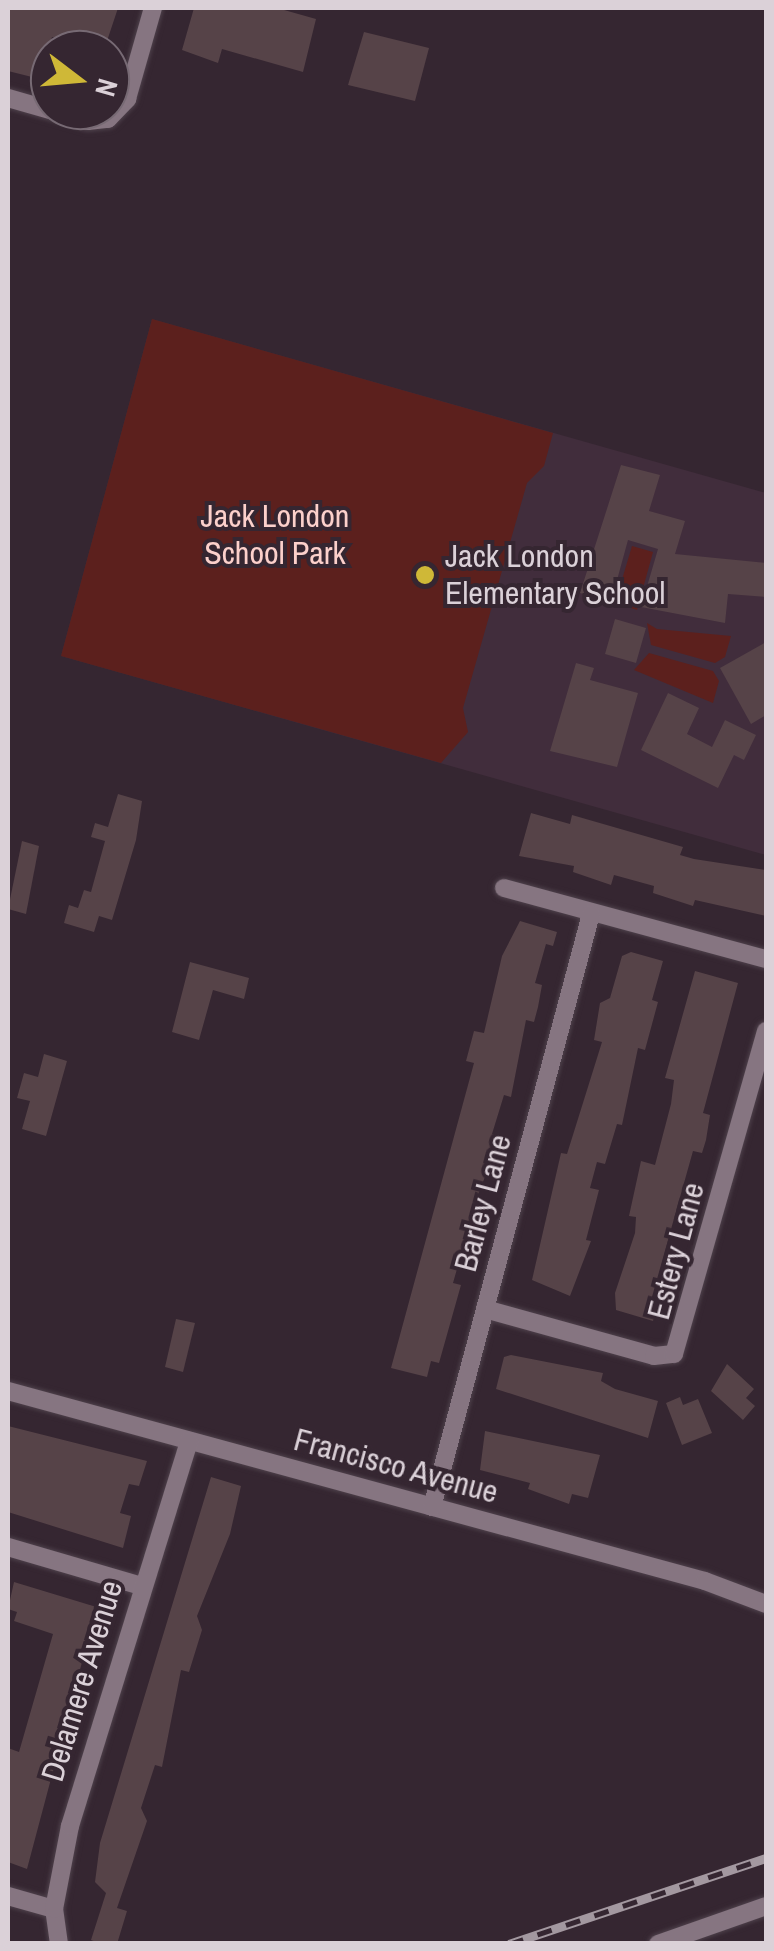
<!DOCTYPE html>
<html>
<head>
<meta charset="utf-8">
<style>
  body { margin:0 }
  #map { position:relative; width:774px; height:1951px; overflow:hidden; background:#352631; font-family:"Archivo Narrow",sans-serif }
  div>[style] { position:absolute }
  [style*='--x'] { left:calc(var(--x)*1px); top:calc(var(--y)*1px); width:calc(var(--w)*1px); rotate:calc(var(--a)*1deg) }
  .built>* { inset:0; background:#412d3c }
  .green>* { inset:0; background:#5c201d }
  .building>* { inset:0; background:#564348 }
  .roads { filter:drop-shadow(0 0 2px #4e414b) drop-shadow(0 0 2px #4e414b) }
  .minor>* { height:18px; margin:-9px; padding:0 9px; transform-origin:9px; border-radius:9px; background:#867581 }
  .rail>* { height:9px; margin-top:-4.5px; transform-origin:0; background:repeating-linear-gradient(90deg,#352631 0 15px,#a398a0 0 30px); box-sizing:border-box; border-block:2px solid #a398a0 }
  .dots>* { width:28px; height:28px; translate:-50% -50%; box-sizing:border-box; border:5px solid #352631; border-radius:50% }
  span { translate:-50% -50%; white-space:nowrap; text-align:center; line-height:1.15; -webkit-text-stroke:8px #352631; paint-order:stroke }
  .park-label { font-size:32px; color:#fcd0cb }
  .poi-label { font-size:32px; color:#dbd1d8 }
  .left { translate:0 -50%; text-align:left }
  .street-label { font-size:32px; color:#dbd1d8 }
  .frame { position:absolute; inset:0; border:10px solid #dbd1d8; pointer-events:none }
  .north { position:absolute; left:30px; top:30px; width:100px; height:100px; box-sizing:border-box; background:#352631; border:2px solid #776a74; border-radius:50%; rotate:106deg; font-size:28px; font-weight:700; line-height:40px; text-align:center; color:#dbd1d8 }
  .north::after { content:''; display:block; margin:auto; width:35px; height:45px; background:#cfb837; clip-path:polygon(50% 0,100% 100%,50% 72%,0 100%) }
</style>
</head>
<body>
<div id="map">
  <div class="built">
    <i style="clip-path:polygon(152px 319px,766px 493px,766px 855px,61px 656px)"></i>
  </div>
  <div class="green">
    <i style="clip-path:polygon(152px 319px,553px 433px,544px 466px,527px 483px,463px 708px,468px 732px,441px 763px,61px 656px)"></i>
    <i style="clip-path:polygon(632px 546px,653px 552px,637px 610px,615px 603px)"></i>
    <i style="clip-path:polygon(647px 623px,657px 629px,731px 636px,725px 657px,715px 663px,651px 645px)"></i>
    <i style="clip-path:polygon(649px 653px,713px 671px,719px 681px,713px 703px,634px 670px)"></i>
  </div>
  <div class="building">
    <i style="clip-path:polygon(8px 8px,118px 8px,104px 50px,52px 37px,40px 79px,8px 71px)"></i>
    <i style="clip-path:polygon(194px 8px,277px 8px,316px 19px,303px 72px,222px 49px,218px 63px,182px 50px)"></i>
    <i style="clip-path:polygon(364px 32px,429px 48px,415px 101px,348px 85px)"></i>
    <i style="clip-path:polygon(621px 465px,660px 475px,649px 511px,685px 521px,675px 554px,766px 563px,766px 597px,728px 594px,725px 623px,641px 607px,658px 549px,628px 540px,611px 602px,580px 593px)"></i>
    <i style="clip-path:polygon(615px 619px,646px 628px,636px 663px,605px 654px)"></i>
    <i style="clip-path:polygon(766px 642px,766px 715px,751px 724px,720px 668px)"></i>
    <i style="clip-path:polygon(576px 663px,594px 668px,590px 680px,638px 693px,617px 767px,550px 751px)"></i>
    <i style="clip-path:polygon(668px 693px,699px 708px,687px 734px,712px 747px,725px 720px,756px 735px,744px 760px,734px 755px,718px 788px,641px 750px)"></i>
    <i style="clip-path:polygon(118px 794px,142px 801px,136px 840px,112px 920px,99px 916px,94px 932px,64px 923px,69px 905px,78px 908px,84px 890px,91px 892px,105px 841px,91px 837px,95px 823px,108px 827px)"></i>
    <i style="clip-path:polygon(531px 813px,570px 824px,572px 815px,683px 847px,680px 855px,694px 859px,766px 870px,766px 916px,695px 900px,693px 906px,653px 893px,654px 886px,614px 875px,611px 885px,573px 872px,574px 866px,519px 856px)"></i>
    <i style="clip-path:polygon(22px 841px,39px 846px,26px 914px,8px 909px)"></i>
    <i style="clip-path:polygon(520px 921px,557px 932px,553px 946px,546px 944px,535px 983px,542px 985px,538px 1007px,534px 1022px,526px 1020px,511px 1097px,504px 1095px,492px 1134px,501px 1136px,472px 1210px,479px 1212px,475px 1235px,471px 1250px,463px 1248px,453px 1283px,461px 1285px,439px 1363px,431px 1361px,427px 1377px,391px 1368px,474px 1063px,466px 1061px,474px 1031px,484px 1033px,502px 956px)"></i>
    <i style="clip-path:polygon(631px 952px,663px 961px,652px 1000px,658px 1002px,645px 1050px,638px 1048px,622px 1125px,617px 1124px,605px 1164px,597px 1162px,590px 1188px,599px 1190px,586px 1240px,591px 1241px,570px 1296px,532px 1280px,561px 1153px,567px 1154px,602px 1042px,594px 1040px,600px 1003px,610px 998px,622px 956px)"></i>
    <i style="clip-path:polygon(190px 962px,249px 978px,244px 999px,213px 990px,199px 1040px,172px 1032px)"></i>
    <i style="clip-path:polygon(695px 971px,738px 983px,703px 1113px,710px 1115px,706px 1140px,702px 1153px,693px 1151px,650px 1304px,657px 1306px,653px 1321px,616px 1310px,615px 1293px,635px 1233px,636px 1217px,629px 1216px,641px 1161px,655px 1165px,671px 1104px,674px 1080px,665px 1078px)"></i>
    <i style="clip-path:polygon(44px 1054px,67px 1061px,46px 1136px,22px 1129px,30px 1101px,17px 1098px,24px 1073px,38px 1077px)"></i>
    <i style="clip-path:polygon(176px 1319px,195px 1323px,183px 1372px,165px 1367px)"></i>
    <i style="clip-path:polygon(511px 1355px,603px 1373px,601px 1381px,615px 1389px,658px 1401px,648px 1438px,496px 1389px,504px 1357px)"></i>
    <i style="clip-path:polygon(727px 1364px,754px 1389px,746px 1398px,755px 1406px,743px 1420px,711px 1391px)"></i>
    <i style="clip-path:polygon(680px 1397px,683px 1405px,698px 1399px,712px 1433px,682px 1445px,666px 1403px)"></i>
    <i style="clip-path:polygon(8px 1426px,147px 1461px,139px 1486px,129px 1484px,120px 1513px,131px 1516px,123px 1548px,8px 1512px)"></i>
    <i style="clip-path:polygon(485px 1431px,600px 1455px,588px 1498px,572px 1494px,569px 1504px,528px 1489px,530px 1483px,480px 1470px)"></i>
    <i style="clip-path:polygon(211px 1477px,241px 1486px,230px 1534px,197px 1616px,202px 1630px,189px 1672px,181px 1670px,162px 1767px,155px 1765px,141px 1808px,147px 1821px,117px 1908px,127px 1911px,117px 1944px,101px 1944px,91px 1940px,106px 1893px,95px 1882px,100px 1843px)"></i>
    <i style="clip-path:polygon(14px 1582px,103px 1609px,89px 1636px,27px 1869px,8px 1862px,8px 1748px,19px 1752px,53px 1634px,14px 1621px,17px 1612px,8px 1609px)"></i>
  </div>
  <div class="roads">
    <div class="minor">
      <i style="--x:8;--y:98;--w:83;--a:16"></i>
      <i style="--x:88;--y:121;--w:20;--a:-6"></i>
      <i style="--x:108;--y:119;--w:28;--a:-46"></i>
      <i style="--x:127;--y:99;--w:95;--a:-74.1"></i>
      <i style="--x:504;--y:888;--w:271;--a:15.2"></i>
      <i style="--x:485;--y:1309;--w:175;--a:15.5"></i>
      <i style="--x:654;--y:1356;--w:20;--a:-6"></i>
      <i style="--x:674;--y:1354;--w:336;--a:-74.1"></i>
      <i style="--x:8;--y:1391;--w:722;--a:15.25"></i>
      <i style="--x:705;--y:1581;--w:65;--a:20.7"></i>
      <i style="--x:432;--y:1507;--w:614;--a:-74.99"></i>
      <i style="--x:8;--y:1547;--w:139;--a:16.3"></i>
      <i style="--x:8;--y:1896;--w:48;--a:15.8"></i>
      <i style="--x:59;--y:1944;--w:35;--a:-98"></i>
      <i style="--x:54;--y:1909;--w:85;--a:-79.1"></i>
      <i style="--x:70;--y:1826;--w:403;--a:-72.8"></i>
      <i style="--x:658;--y:1944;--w:114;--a:-19.4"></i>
    </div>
  </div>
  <div class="rail">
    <i style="--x:509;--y:1944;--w:271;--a:-18.5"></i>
  </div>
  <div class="dots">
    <i style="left:425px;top:575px;background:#cfb837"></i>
  </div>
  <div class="park-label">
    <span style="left:275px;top:535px">Jack London<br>School Park</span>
  </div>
  <div class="poi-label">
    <span class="left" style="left:445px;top:575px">Jack London<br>Elementary School</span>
  </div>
  <div class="street-label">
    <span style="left:483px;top:1203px;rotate:-75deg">Barley Lane</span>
    <span style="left:676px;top:1251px;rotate:-75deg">Estery Lane</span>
    <span style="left:396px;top:1466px;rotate:15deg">Francisco Avenue</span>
    <span style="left:82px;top:1681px;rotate:-73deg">Delamere Avenue</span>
  </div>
  <div class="frame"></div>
  <div class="north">N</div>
</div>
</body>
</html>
